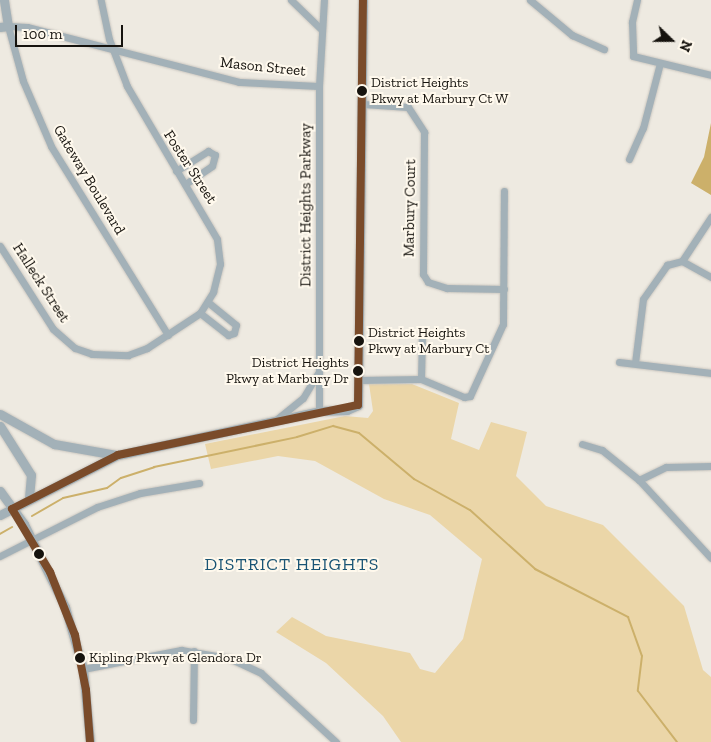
<!DOCTYPE html>
<html>
<head>
<meta charset="utf-8">
<style>
  body { margin:0 }
  #map { position:relative; width:711px; height:742px; overflow:hidden; background:#eeeae1; font-family:"Zilla Slab",serif }
  div>[style] { position:absolute }
  [style*='--x'] { left:calc(var(--x)*1px); top:calc(var(--y)*1px); width:calc(var(--w)*1px); rotate:calc(var(--a)*1deg) }
  .green>* { inset:0; background:#ebd6a8 }
  .water>* { inset:0; background:#ccb06a }
  .stream>* { height:2px; margin:-1px; padding:0 1px; transform-origin:1px; border-radius:1px; background:#ccb06a }
  .roads { filter:drop-shadow(0 0 1px #cbc7c0) drop-shadow(0 0 1px #cbc7c0) }
  .minor>* { height:7px; margin:-3.5px; padding:0 3.5px; transform-origin:3.5px; border-radius:3.5px; background:#a3b1b8 }
  .tertiary>* { height:9px; margin:-4.5px; padding:0 4.5px; transform-origin:4.5px; border-radius:4.5px; background:#a3b1b8 }
  .bus-1>* { height:8px; margin:-4px; padding:0 4px; transform-origin:4px; border-radius:4px; background:#7a4b2a }
  .dots>* { width:14px; height:14px; translate:-50% -50%; box-sizing:border-box; border:2px solid #fff9ed; border-radius:50% }
  span { translate:-50% -50%; white-space:nowrap; text-align:center; line-height:1.15; -webkit-text-stroke:4px #fff9ed; paint-order:stroke }
  .bus-label { font-size:14px; color:#16130e }
  .left { translate:0 -50%; text-align:left }
  .right { translate:-100% -50%; text-align:right }
  .street-label { font-size:15px; color:#16130e }
  .quarter-label { font-size:18px; color:#195474; letter-spacing:1px }
  .north { position:absolute; left:646px; top:15px; width:50px; height:50px; -webkit-text-stroke:4px #fff9ed; paint-order:stroke; rotate:112deg; font-size:14px; font-weight:700; line-height:20px; text-align:center; color:#16130e }
  .north::after { content:''; display:block; margin:auto; width:18px; height:22px; background:#16130e; clip-path:polygon(50% 0,100% 100%,50% 72%,0 100%) }
  .scale { position:absolute; left:15px; top:25px; width:108px; height:22px; box-sizing:border-box; border:2px solid #16130e; border-top:0; padding-left:6px; font-size:15px; line-height:18px; white-space:nowrap; color:#16130e; -webkit-text-stroke:4px #fff9ed; paint-order:stroke }
</style>
</head>
<body>
<div id="map">
  <div class="green">
    <i style="clip-path:polygon(369px 384px,412px 384px,459px 403px,451px 439px,479px 450px,491px 422px,527px 432px,516px 476px,546px 506px,603px 525px,684px 606px,703px 670px,711px 677px,711px 742px,401px 742px,383px 716px,326px 663px,276px 632px,292px 617px,326px 636px,410px 653px,420px 669px,435px 673px,463px 639px,482px 559px,430px 515px,384px 499px,315px 461px,278px 456px,211px 469px,205px 444px,345px 416px,368px 418px,373px 411px)"></i>
  </div>
  <div class="water">
    <i style="clip-path:polygon(711px 123px,711px 195px,691px 183px,704px 157px)"></i>
  </div>
  <div class="stream">
    <i style="--x:32;--y:516;--w:36;--a:-30"></i>
    <i style="--x:63;--y:498;--w:45;--a:-12.8"></i>
    <i style="--x:107;--y:488;--w:17;--a:-36"></i>
    <i style="--x:121;--y:478;--w:35;--a:-18"></i>
    <i style="--x:154;--y:467;--w:146;--a:-11.8"></i>
    <i style="--x:297;--y:437;--w:38;--a:-17"></i>
    <i style="--x:333;--y:426;--w:27;--a:15"></i>
    <i style="--x:359;--y:433;--w:72;--a:39.9"></i>
    <i style="--x:414;--y:479;--w:64;--a:29"></i>
    <i style="--x:470;--y:510;--w:88;--a:42.2"></i>
    <i style="--x:535;--y:569;--w:105;--a:27.3"></i>
    <i style="--x:628;--y:617;--w:41;--a:70.3"></i>
    <i style="--x:642;--y:656;--w:35;--a:97"></i>
    <i style="--x:638;--y:691;--w:64;--a:52.6"></i>
    <i style="--x:0;--y:534;--w:14;--a:-30"></i>
  </div>
  <div class="roads">
    <div class="minor">
      <i style="--x:291;--y:0;--w:42;--a:44"></i>
      <i style="--x:530;--y:0;--w:55;--a:39.8"></i>
      <i style="--x:572;--y:35;--w:35;--a:24"></i>
      <i style="--x:637;--y:0;--w:23;--a:103"></i>
      <i style="--x:632;--y:22;--w:34;--a:88"></i>
      <i style="--x:633;--y:56;--w:80;--a:13.7"></i>
      <i style="--x:363;--y:104;--w:45;--a:3.8"></i>
      <i style="--x:408;--y:107;--w:30;--a:57"></i>
      <i style="--x:424;--y:132;--w:142;--a:90.4"></i>
      <i style="--x:423;--y:274;--w:9;--a:58"></i>
      <i style="--x:428;--y:282;--w:20;--a:18"></i>
      <i style="--x:447;--y:288;--w:57;--a:1"></i>
      <i style="--x:629;--y:159;--w:34;--a:-66"></i>
      <i style="--x:643;--y:128;--w:67;--a:-75.3"></i>
      <i style="--x:176;--y:171;--w:38;--a:-32"></i>
      <i style="--x:208;--y:151;--w:8;--a:30"></i>
      <i style="--x:215;--y:155;--w:11;--a:105"></i>
      <i style="--x:212;--y:166;--w:32;--a:146"></i>
      <i style="--x:0;--y:246;--w:98;--a:57.4"></i>
      <i style="--x:53;--y:329;--w:29;--a:41"></i>
      <i style="--x:75;--y:348;--w:18;--a:19"></i>
      <i style="--x:92;--y:354;--w:36;--a:2"></i>
      <i style="--x:128;--y:355;--w:20;--a:-20"></i>
      <i style="--x:147;--y:348;--w:64;--a:-33.4"></i>
      <i style="--x:200;--y:313;--w:25;--a:-58"></i>
      <i style="--x:213;--y:292;--w:29;--a:-76"></i>
      <i style="--x:220;--y:264;--w:25;--a:-97"></i>
      <i style="--x:217;--y:239;--w:178;--a:-120.5"></i>
      <i style="--x:127;--y:86;--w:50;--a:-111"></i>
      <i style="--x:109;--y:39;--w:40;--a:-102"></i>
      <i style="--x:682;--y:261;--w:53;--a:-56.6"></i>
      <i style="--x:200;--y:313;--w:36;--a:38"></i>
      <i style="--x:228;--y:335;--w:6;--a:-18"></i>
      <i style="--x:234;--y:333;--w:8;--a:-76"></i>
      <i style="--x:236;--y:325;--w:36;--a:-141"></i>
      <i style="--x:168;--y:335;--w:222;--a:-121.8"></i>
      <i style="--x:51;--y:146;--w:71;--a:-113.3"></i>
      <i style="--x:23;--y:81;--w:57;--a:-105.3"></i>
      <i style="--x:8;--y:26;--w:19;--a:3"></i>
      <i style="--x:27;--y:27;--w:219;--a:14.5"></i>
      <i style="--x:239;--y:82;--w:80;--a:2.9"></i>
      <i style="--x:619;--y:362;--w:93;--a:6.8"></i>
      <i style="--x:635;--y:363;--w:64;--a:-82.9"></i>
      <i style="--x:643;--y:299;--w:42;--a:-54.8"></i>
      <i style="--x:667;--y:265;--w:16;--a:-15"></i>
      <i style="--x:682;--y:261;--w:33;--a:29"></i>
      <i style="--x:421;--y:379;--w:44;--a:-88.7"></i>
      <i style="--x:360;--y:380;--w:61;--a:-0.9"></i>
      <i style="--x:421;--y:379;--w:47;--a:22.7"></i>
      <i style="--x:464;--y:397;--w:6;--a:-9"></i>
      <i style="--x:470;--y:396;--w:79;--a:-65.4"></i>
      <i style="--x:503;--y:324;--w:133;--a:-89.6"></i>
      <i style="--x:319;--y:411;--w:325;--a:-90"></i>
      <i style="--x:319;--y:86;--w:86;--a:-86.7"></i>
      <i style="--x:277;--y:419;--w:33;--a:-39"></i>
      <i style="--x:303;--y:398;--w:31;--a:-59"></i>
      <i style="--x:582;--y:444;--w:21;--a:17"></i>
      <i style="--x:602;--y:450;--w:48;--a:39"></i>
      <i style="--x:639;--y:480;--w:106;--a:47.3"></i>
      <i style="--x:639;--y:480;--w:30;--a:-26"></i>
      <i style="--x:666;--y:467;--w:45;--a:-1.3"></i>
      <i style="--x:0;--y:556;--w:109;--a:-26.8"></i>
      <i style="--x:97;--y:507;--w:45;--a:-18"></i>
      <i style="--x:140;--y:493;--w:60;--a:-9.6"></i>
      <i style="--x:83;--y:669;--w:100;--a:-11"></i>
      <i style="--x:181;--y:650;--w:49;--a:9.5"></i>
      <i style="--x:229;--y:658;--w:35;--a:25"></i>
      <i style="--x:261;--y:673;--w:102;--a:42.6"></i>
      <i style="--x:193;--y:720;--w:69;--a:-89.2"></i>
    </div>
    <div class="tertiary">
      <i style="--x:0;--y:27;--w:8;--a:-7"></i>
      <i style="--x:8;--y:26;--w:26;--a:-99"></i>
      <i style="--x:0;--y:414;--w:62;--a:29.1"></i>
      <i style="--x:54;--y:444;--w:63;--a:10.1"></i>
      <i style="--x:0;--y:426;--w:58;--a:57.7"></i>
      <i style="--x:31;--y:475;--w:24;--a:95"></i>
      <i style="--x:0;--y:491;--w:41;--a:54"></i>
      <i style="--x:24;--y:524;--w:93;--a:63.7"></i>
      <i style="--x:65;--y:607;--w:65;--a:73.8"></i>
      <i style="--x:83;--y:669;--w:73;--a:84.5"></i>
      <i style="--x:0;--y:515;--w:132;--a:-27"></i>
      <i style="--x:118;--y:455;--w:206;--a:-12.3"></i>
      <i style="--x:319;--y:411;--w:28;--a:-2"></i>
      <i style="--x:347;--y:410;--w:12;--a:-24"></i>
      <i style="--x:358;--y:405;--w:405;--a:-89.3"></i>
    </div>
  </div>
  <div class="bus-1">
    <i style="--x:358;--y:405;--w:405;--a:-89.3"></i>
    <i style="--x:12;--y:509;--w:119;--a:-27"></i>
    <i style="--x:118;--y:455;--w:245;--a:-11.8"></i>
    <i style="--x:12;--y:509;--w:74;--a:58.9"></i>
    <i style="--x:50;--y:572;--w:68;--a:68.4"></i>
    <i style="--x:75;--y:635;--w:56;--a:78.7"></i>
    <i style="--x:86;--y:690;--w:52;--a:85.6"></i>
  </div>
  <div class="dots">
    <i style="left:362px;top:91px;background:#16130e"></i>
    <i style="left:359px;top:341px;background:#16130e"></i>
    <i style="left:358px;top:371px;background:#16130e"></i>
    <i style="left:39px;top:554px;background:#16130e"></i>
    <i style="left:80px;top:658px;background:#16130e"></i>
  </div>
  <div class="bus-label">
    <span class="left" style="left:371px;top:91px">District Heights<br>Pkwy at Marbury Ct W</span>
    <span class="left" style="left:368px;top:341px">District Heights<br>Pkwy at Marbury Ct</span>
    <span class="right" style="left:349px;top:371px">District Heights<br>Pkwy at Marbury Dr</span>
    <span class="left" style="left:89px;top:658px">Kipling Pkwy at Glendora Dr</span>
  </div>
  <div class="street-label">
    <span style="left:263px;top:67px;rotate:6deg">Mason Street</span>
    <span style="left:190px;top:167px;rotate:57deg">Foster Street</span>
    <span style="left:89px;top:180px;rotate:59deg">Gateway Boulevard</span>
    <span style="left:306px;top:205px;rotate:-90deg">District Heights Parkway</span>
    <span style="left:410px;top:208px;rotate:-89deg">Marbury Court</span>
    <span style="left:41px;top:283px;rotate:57deg">Halleck Street</span>
  </div>
  <div class="quarter-label">
    <span style="left:292px;top:564px">DISTRICT HEIGHTS</span>
  </div>
  <div class="north">N</div>
  <div class="scale">100 m</div>
</div>
</body>
</html>
